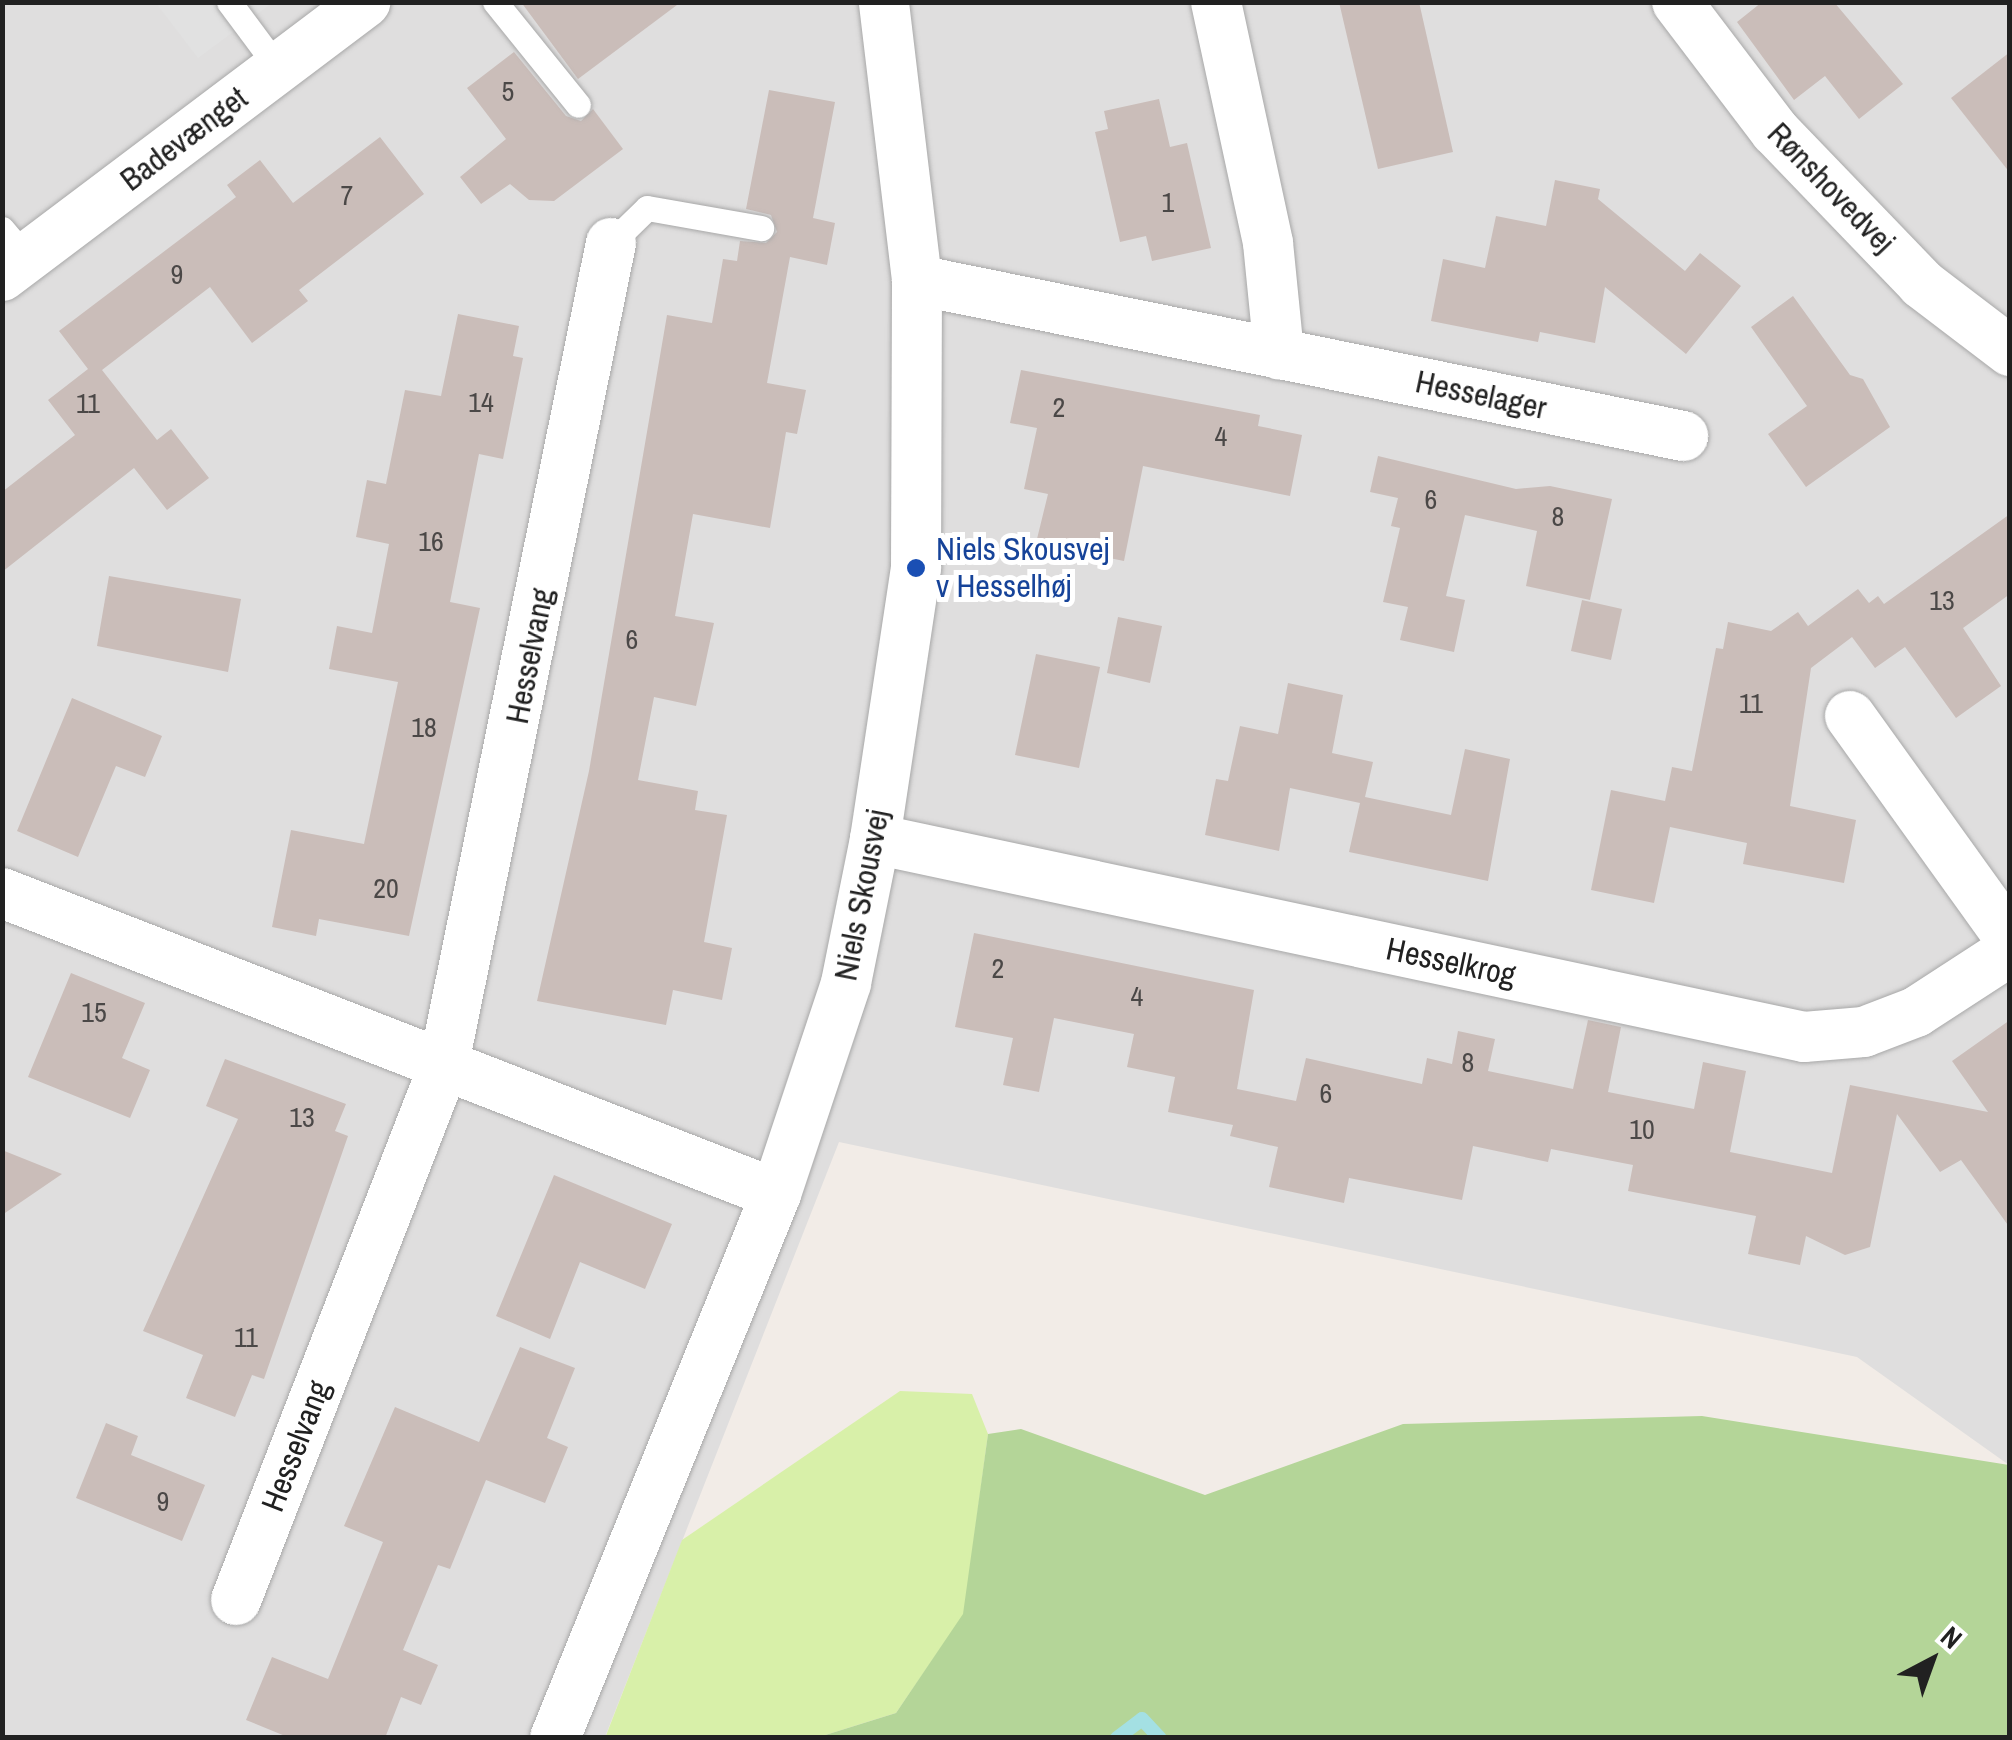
<!DOCTYPE html>
<html>
<head>
<meta charset="utf-8">
<style>
  body { margin:0 }
  #map { position:relative; width:2012px; height:1740px; overflow:hidden; background:#f2ece7; font-family:"Archivo Narrow",sans-serif }
  div>[style] { position:absolute }
  [style*='--x'] { left:calc(var(--x)*1px); top:calc(var(--y)*1px); width:calc(var(--w)*1px); rotate:calc(var(--a)*1deg) }
  .residential>* { inset:0; background:#dfdede }
  .grass>* { inset:0; background:#d8f0a9 }
  .forest>* { inset:0; background:#b4d598 }
  .parking>* { inset:0; background:#e1e1e1 }
  .stream>* { height:14px; margin:-7px; padding:0 7px; transform-origin:7px; border-radius:7px; background:#a4e0e3 }
  .building>* { inset:0; background:#cabdb9 }
  .roads { filter:drop-shadow(0 0 2px #a8a8a8) drop-shadow(0 0 2px #a8a8a8) }
  .service>* { height:25px; margin:-12.5px; padding:0 12.5px; transform-origin:12.5px; border-radius:12.5px; background:#fff }
  .minor>* { height:50px; margin:-25px; padding:0 25px; transform-origin:25px; border-radius:25px; background:#fff }
  .dots>* { width:28px; height:28px; translate:-50% -50%; box-sizing:border-box; border:5px solid #fff; border-radius:50% }
  span { translate:-50% -50%; white-space:nowrap; text-align:center; line-height:1.15; -webkit-text-stroke:10px #fff; paint-order:stroke }
  .number-label { font-size:28px; color:#4b4847 }
  .number-label span { -webkit-text-stroke-width:0 }
  .street-label { font-size:32px; color:#212121 }
  .transit-label { font-size:32px; color:#164399 }
  .left { translate:0 -50%; text-align:left }
  .frame { position:absolute; inset:0; border:5px solid #212121; pointer-events:none }
  .north { position:absolute; left:1882px; top:1610px; width:100px; height:100px; -webkit-text-stroke:8px #fff; paint-order:stroke; rotate:41deg; font-size:28px; font-weight:700; line-height:40px; text-align:center; color:#212121 }
  .north::after { content:''; display:block; margin:auto; width:35px; height:45px; background:#212121; clip-path:polygon(50% 0,100% 100%,50% 72%,0 100%) }
</style>
</head>
<body>
<div id="map">
  <div class="residential">
    <i style="clip-path:polygon(3px 3px,2009px 3px,2009px 1465px,1857px 1357px,839px 1142px,605px 1737px,3px 1738px)"></i>
  </div>
  <div class="grass">
    <i style="clip-path:polygon(900px 1391px,972px 1394px,988px 1434px,964px 1614px,896px 1713px,819px 1737px,605px 1738px,682px 1540px)"></i>
  </div>
  <div class="forest">
    <i style="clip-path:polygon(1702px 1416px,2009px 1465px,2009px 1737px,819px 1737px,896px 1713px,963px 1614px,988px 1434px,1021px 1429px,1205px 1495px,1403px 1424px)"></i>
  </div>
  <div class="parking">
    <i style="clip-path:polygon(156px 3px,272px 3px,198px 58px)"></i>
  </div>
  <div class="stream">
    <i style="--x:1117;--y:1738;--w:31;--a:-37"></i>
    <i style="--x:1142;--y:1719;--w:26;--a:47"></i>
  </div>
  <div class="building">
    <i style="clip-path:polygon(521px 2px,681px 2px,578px 79px)"></i>
    <i style="clip-path:polygon(1339px 2px,1419px 2px,1453px 152px,1378px 169px)"></i>
    <i style="clip-path:polygon(1762px 2px,1834px 2px,1903px 84px,1859px 119px,1825px 76px,1794px 100px,1737px 22px)"></i>
    <i style="clip-path:polygon(514px 52px,566px 116px,581px 121px,593px 109px,623px 149px,554px 201px,529px 200px,510px 184px,481px 204px,460px 177px,506px 139px,467px 88px)"></i>
    <i style="clip-path:polygon(2010px 52px,2010px 173px,1951px 98px)"></i>
    <i style="clip-path:polygon(769px 90px,835px 102px,813px 218px,835px 223px,827px 265px,790px 257px,767px 383px,806px 390px,797px 434px,786px 432px,770px 528px,693px 514px,675px 616px,714px 623px,696px 706px,654px 697px,638px 780px,698px 791px,695px 810px,727px 815px,704px 942px,732px 948px,722px 1000px,673px 990px,666px 1025px,537px 1001px,589px 771px,667px 315px,712px 323px,723px 259px,737px 261px,740px 241px,766px 243px,777px 232px,771px 215px,746px 209px)"></i>
    <i style="clip-path:polygon(1159px 99px,1170px 147px,1187px 143px,1211px 248px,1152px 261px,1146px 236px,1120px 242px,1095px 132px,1108px 129px,1104px 111px)"></i>
    <i style="clip-path:polygon(380px 137px,424px 194px,299px 290px,308px 301px,252px 343px,210px 287px,102px 370px,157px 440px,171px 429px,209px 478px,167px 510px,134px 468px,2px 572px,2px 492px,75px 435px,48px 400px,88px 369px,59px 331px,236px 197px,227px 185px,260px 160px,293px 203px)"></i>
    <i style="clip-path:polygon(1555px 180px,1600px 189px,1598px 199px,1685px 271px,1700px 253px,1741px 286px,1686px 354px,1605px 287px,1595px 343px,1540px 332px,1538px 342px,1431px 321px,1443px 259px,1485px 268px,1496px 216px,1546px 226px)"></i>
    <i style="clip-path:polygon(1793px 296px,1850px 375px,1863px 379px,1890px 427px,1806px 487px,1768px 434px,1807px 406px,1751px 327px)"></i>
    <i style="clip-path:polygon(458px 314px,519px 326px,513px 356px,523px 358px,503px 459px,479px 454px,450px 602px,480px 608px,409px 936px,319px 919px,316px 936px,272px 927px,291px 830px,364px 844px,398px 682px,329px 669px,337px 626px,372px 633px,389px 544px,356px 537px,367px 480px,386px 484px,405px 390px,441px 396px)"></i>
    <i style="clip-path:polygon(1021px 370px,1260px 415px,1258px 426px,1302px 435px,1290px 496px,1143px 466px,1124px 561px,1036px 543px,1048px 494px,1024px 489px,1037px 428px,1010px 423px)"></i>
    <i style="clip-path:polygon(1378px 456px,1516px 489px,1550px 486px,1612px 499px,1590px 600px,1526px 586px,1537px 531px,1465px 515px,1446px 596px,1465px 600px,1454px 652px,1400px 640px,1408px 607px,1383px 602px,1400px 528px,1391px 526px,1398px 498px,1370px 492px)"></i>
    <i style="clip-path:polygon(2010px 514px,2010px 594px,1963px 628px,2001px 686px,1956px 718px,1905px 647px,1875px 668px,1852px 637px,1811px 668px,1790px 806px,1856px 820px,1844px 883px,1743px 864px,1747px 843px,1670px 827px,1654px 903px,1591px 890px,1611px 790px,1665px 801px,1672px 767px,1692px 771px,1716px 648px,1723px 649px,1728px 622px,1771px 631px,1798px 612px,1808px 626px,1858px 589px,1869px 603px,1878px 596px,1884px 604px)"></i>
    <i style="clip-path:polygon(109px 576px,241px 599px,228px 672px,97px 646px)"></i>
    <i style="clip-path:polygon(1582px 600px,1622px 609px,1611px 660px,1571px 651px)"></i>
    <i style="clip-path:polygon(1118px 617px,1162px 626px,1150px 683px,1107px 673px)"></i>
    <i style="clip-path:polygon(1036px 654px,1100px 667px,1079px 768px,1015px 755px)"></i>
    <i style="clip-path:polygon(1288px 683px,1343px 695px,1332px 753px,1373px 762px,1365px 797px,1451px 815px,1465px 749px,1510px 759px,1488px 881px,1349px 852px,1360px 803px,1290px 788px,1279px 851px,1205px 835px,1216px 779px,1228px 781px,1240px 726px,1278px 734px)"></i>
    <i style="clip-path:polygon(72px 698px,162px 736px,145px 777px,116px 766px,78px 857px,17px 831px)"></i>
    <i style="clip-path:polygon(974px 933px,1254px 990px,1237px 1089px,1296px 1101px,1306px 1058px,1422px 1084px,1427px 1058px,1452px 1064px,1458px 1031px,1495px 1039px,1488px 1071px,1573px 1089px,1588px 1020px,1621px 1027px,1608px 1092px,1694px 1109px,1703px 1062px,1746px 1071px,1730px 1152px,1832px 1173px,1850px 1085px,1988px 1112px,1952px 1061px,2010px 1020px,2010px 1228px,1961px 1160px,1940px 1172px,1897px 1114px,1870px 1247px,1845px 1255px,1806px 1236px,1800px 1265px,1748px 1254px,1756px 1216px,1628px 1191px,1633px 1165px,1551px 1149px,1548px 1162px,1473px 1146px,1462px 1200px,1349px 1178px,1344px 1203px,1269px 1187px,1278px 1147px,1230px 1136px,1233px 1125px,1168px 1112px,1175px 1077px,1127px 1067px,1134px 1034px,1054px 1018px,1039px 1092px,1003px 1085px,1013px 1038px,955px 1027px)"></i>
    <i style="clip-path:polygon(71px 973px,145px 1003px,122px 1058px,150px 1070px,130px 1118px,28px 1077px)"></i>
    <i style="clip-path:polygon(225px 1059px,346px 1104px,335px 1131px,348px 1136px,264px 1379px,252px 1375px,235px 1417px,186px 1398px,203px 1355px,143px 1331px,238px 1119px,206px 1106px)"></i>
    <i style="clip-path:polygon(2px 1150px,62px 1174px,2px 1215px)"></i>
    <i style="clip-path:polygon(554px 1175px,672px 1224px,645px 1289px,580px 1262px,550px 1339px,496px 1316px)"></i>
    <i style="clip-path:polygon(520px 1347px,575px 1368px,547px 1438px,568px 1447px,545px 1503px,486px 1480px,450px 1569px,438px 1565px,403px 1650px,438px 1665px,421px 1705px,401px 1697px,385px 1738px,290px 1738px,246px 1720px,272px 1657px,328px 1679px,383px 1542px,344px 1526px,395px 1407px,479px 1442px)"></i>
    <i style="clip-path:polygon(106px 1423px,138px 1436px,131px 1455px,205px 1485px,182px 1541px,76px 1498px)"></i>
  </div>
  <div class="roads">
    <div class="service">
      <i style="--x:229;--y:2;--w:82;--a:53.4"></i>
      <i style="--x:495;--y:2;--w:132;--a:51.1"></i>
      <i style="--x:2;--y:229;--w:38;--a:50"></i>
      <i style="--x:611;--y:243;--w:50;--a:-44.2"></i>
      <i style="--x:647;--y:208;--w:116;--a:10"></i>
    </div>
    <div class="minor">
      <i style="--x:1216;--y:2;--w:247;--a:77.8"></i>
      <i style="--x:1268;--y:243;--w:112;--a:84.3"></i>
      <i style="--x:1677;--y:2;--w:162;--a:52.8"></i>
      <i style="--x:1775;--y:131;--w:212;--a:46.1"></i>
      <i style="--x:1922;--y:284;--w:111;--a:37.3"></i>
      <i style="--x:2;--y:276;--w:455;--a:-37"></i>
      <i style="--x:917;--y:280;--w:782;--a:11.51"></i>
      <i style="--x:1850;--y:716;--w:274;--a:54.3"></i>
      <i style="--x:875;--y:839;--w:950;--a:12.03"></i>
      <i style="--x:1804;--y:1037;--w:60;--a:-4.8"></i>
      <i style="--x:1864;--y:1032;--w:56;--a:-21"></i>
      <i style="--x:1916;--y:1012;--w:112;--a:-33"></i>
      <i style="--x:2;--y:893;--w:830;--a:21.25"></i>
      <i style="--x:236;--y:1600;--w:571;--a:-68.74"></i>
      <i style="--x:443;--y:1068;--w:842;--a:-78.49"></i>
      <i style="--x:555;--y:1738;--w:587;--a:-67.89"></i>
      <i style="--x:776;--y:1194;--w:222;--a:-71.6"></i>
      <i style="--x:846;--y:983;--w:147;--a:-78.6"></i>
      <i style="--x:875;--y:839;--w:274;--a:-81.4"></i>
      <i style="--x:916;--y:568;--w:288;--a:-89.8"></i>
      <i style="--x:917;--y:280;--w:280;--a:-96.8"></i>
    </div>
  </div>
  <div class="dots">
    <i style="left:916px;top:568px;background:#1a4fb4"></i>
  </div>
  <div class="number-label">
    <span style="left:508px;top:91px">5</span>
    <span style="left:347px;top:195px">7</span>
    <span style="left:1168px;top:202px">1</span>
    <span style="left:177px;top:274px">9</span>
    <span style="left:481px;top:402px">14</span>
    <span style="left:88px;top:403px">11</span>
    <span style="left:1059px;top:407px">2</span>
    <span style="left:1221px;top:436px">4</span>
    <span style="left:1431px;top:499px">6</span>
    <span style="left:1558px;top:516px">8</span>
    <span style="left:431px;top:541px">16</span>
    <span style="left:1942px;top:600px">13</span>
    <span style="left:632px;top:639px">6</span>
    <span style="left:1751px;top:703px">11</span>
    <span style="left:424px;top:727px">18</span>
    <span style="left:386px;top:888px">20</span>
    <span style="left:998px;top:968px">2</span>
    <span style="left:1137px;top:996px">4</span>
    <span style="left:94px;top:1012px">15</span>
    <span style="left:1468px;top:1062px">8</span>
    <span style="left:1326px;top:1093px">6</span>
    <span style="left:302px;top:1117px">13</span>
    <span style="left:1642px;top:1129px">10</span>
    <span style="left:246px;top:1337px">11</span>
    <span style="left:163px;top:1501px">9</span>
  </div>
  <div class="street-label">
    <span style="left:184px;top:139px;rotate:-37deg">Badevænget</span>
    <span style="left:1831px;top:188px;rotate:46deg">Rønshovedvej</span>
    <span style="left:1481px;top:395px;rotate:12deg">Hesselager</span>
    <span style="left:530px;top:656px;rotate:-79deg">Hesselvang</span>
    <span style="left:862px;top:895px;rotate:-79deg">Niels Skousvej</span>
    <span style="left:1451px;top:962px;rotate:12deg">Hesselkrog</span>
    <span style="left:296px;top:1446px;rotate:-69deg">Hesselvang</span>
  </div>
  <div class="transit-label">
    <span class="left" style="left:936px;top:568px">Niels Skousvej<br>v Hesselhøj</span>
  </div>
  <div class="frame"></div>
  <div class="north">N</div>
</div>
</body>
</html>
